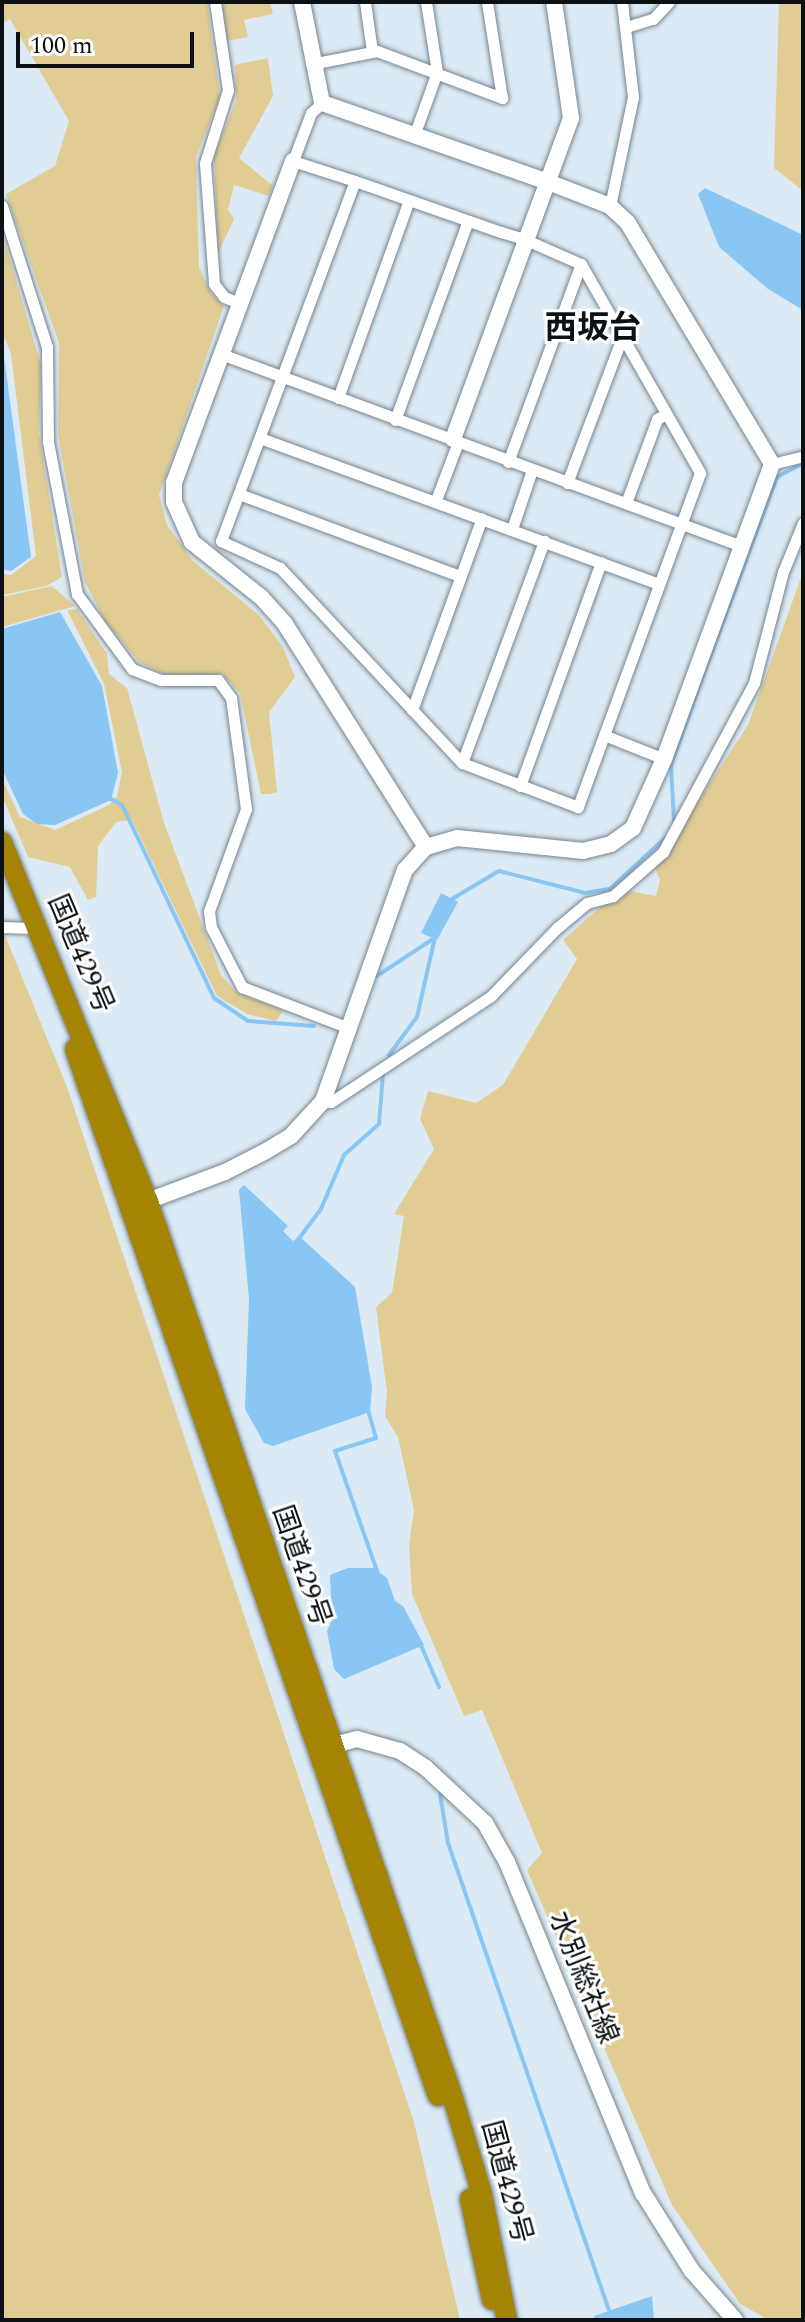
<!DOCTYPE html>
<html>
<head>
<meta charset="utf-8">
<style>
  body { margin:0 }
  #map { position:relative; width:805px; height:2322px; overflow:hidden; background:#dbeaf5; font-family:Spectral,"Noto Sans JP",serif }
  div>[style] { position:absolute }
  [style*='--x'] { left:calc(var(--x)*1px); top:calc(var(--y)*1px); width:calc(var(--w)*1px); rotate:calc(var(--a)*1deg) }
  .green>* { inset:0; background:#e1cd94 }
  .water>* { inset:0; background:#89c6f4 }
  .stream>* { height:4px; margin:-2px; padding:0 2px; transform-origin:2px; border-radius:2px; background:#89c6f4 }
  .roads { filter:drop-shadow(0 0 2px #76848e) drop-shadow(0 0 2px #76848e) }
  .street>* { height:11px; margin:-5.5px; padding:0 5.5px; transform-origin:5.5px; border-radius:5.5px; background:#fff }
  .secondary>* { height:16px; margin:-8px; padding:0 8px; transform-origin:8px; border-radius:8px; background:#fff }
  .highway>* { height:20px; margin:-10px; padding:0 10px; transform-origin:10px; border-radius:10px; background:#a58404 }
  span { translate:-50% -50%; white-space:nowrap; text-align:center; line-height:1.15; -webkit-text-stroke:6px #fff; paint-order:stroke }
  .street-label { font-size:28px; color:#0c1115 }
  .quarter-label { font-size:32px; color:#0c1115; font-weight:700 }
  .frame { position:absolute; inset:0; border:4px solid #0c1115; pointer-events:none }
  .scale { position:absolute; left:16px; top:32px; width:178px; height:36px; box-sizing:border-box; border:4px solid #0c1115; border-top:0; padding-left:10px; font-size:24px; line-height:28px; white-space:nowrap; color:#0c1115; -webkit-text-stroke:6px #fff; paint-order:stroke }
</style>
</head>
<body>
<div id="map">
  <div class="green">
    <i style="clip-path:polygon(2px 2px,207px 2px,220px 97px,196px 157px,199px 267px,211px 294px,224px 306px,159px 495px,167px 525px,193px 561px,259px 615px,283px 647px,295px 677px,269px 712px,277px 792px,270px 794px,261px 794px,240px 693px,222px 674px,166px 675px,139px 662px,105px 621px,85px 582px,58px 435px,59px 343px,6px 194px,55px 166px,69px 121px,10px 19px,2px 23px)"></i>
    <i style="clip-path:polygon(222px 2px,270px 2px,273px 14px,244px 20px,248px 37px,227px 41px)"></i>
    <i style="clip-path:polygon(779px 2px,803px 2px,803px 191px,774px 168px)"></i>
    <i style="clip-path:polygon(268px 58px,273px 96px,239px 158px,273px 186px,268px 196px,234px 185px,228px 210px,234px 219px,218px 254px,214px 155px,236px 101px,235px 65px)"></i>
    <i style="clip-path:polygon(2px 233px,41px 365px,39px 434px,62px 577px,46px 586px,2px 595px,2px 574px,11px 575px,36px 556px,11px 354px,2px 331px)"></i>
    <i style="clip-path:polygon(803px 572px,803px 2320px,769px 2320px,740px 2304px,672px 2205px,527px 1870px,542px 1853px,482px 1710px,464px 1716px,412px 1594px,409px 1545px,414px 1510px,398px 1437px,385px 1416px,387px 1392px,376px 1307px,392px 1293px,404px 1216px,394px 1214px,434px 1149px,420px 1119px,428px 1091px,476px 1103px,503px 1085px,577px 959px,563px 940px,598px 909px,630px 891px,656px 896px,660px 880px,655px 867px,748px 725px)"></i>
    <i style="clip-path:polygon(52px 586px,75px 606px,2px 627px,2px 597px)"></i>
    <i style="clip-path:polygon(77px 609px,107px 654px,109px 674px,127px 688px,164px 823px,221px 975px,236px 992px,283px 1011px,276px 1021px,247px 1014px,217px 996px,132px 820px,116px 822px,98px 846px,96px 897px,88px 900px,70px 867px,28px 857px,2px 796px,2px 779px,20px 817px,55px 830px,109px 805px,117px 796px,122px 772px,104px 684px,67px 610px)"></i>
    <i style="clip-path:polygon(2px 928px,67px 1087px,414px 2122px,460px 2320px,2px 2320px)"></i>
  </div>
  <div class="water">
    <i style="clip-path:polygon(705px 188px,803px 235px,803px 310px,768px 289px,719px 247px,698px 194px)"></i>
    <i style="clip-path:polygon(2px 342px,31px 557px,11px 571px,2px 569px)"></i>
    <i style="clip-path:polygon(60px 612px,102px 686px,118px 773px,111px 800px,55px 825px,37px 824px,23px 814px,2px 769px,2px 629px)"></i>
    <i style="clip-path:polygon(441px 893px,458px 902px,437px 940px,421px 933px)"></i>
    <i style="clip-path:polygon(244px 1185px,288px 1226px,283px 1231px,293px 1241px,300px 1237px,355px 1287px,372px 1387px,370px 1412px,273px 1446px,264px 1443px,245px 1409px,249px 1299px,239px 1190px)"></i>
    <i style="clip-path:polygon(348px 1568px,373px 1568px,387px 1578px,395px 1601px,403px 1606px,424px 1645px,344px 1679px,334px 1669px,327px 1631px,332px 1620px,330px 1575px)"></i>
    <i style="clip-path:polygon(652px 2296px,654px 2320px,595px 2320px,594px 2316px)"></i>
  </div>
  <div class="stream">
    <i style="--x:108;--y:797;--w:16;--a:30"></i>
    <i style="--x:122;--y:805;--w:214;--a:64.5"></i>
    <i style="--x:214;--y:998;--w:41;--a:34.1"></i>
    <i style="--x:248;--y:1021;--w:66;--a:4.3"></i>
    <i style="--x:674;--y:821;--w:56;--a:-93.1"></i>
    <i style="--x:671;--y:765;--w:103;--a:-70.2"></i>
    <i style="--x:706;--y:668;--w:204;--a:-69.6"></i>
    <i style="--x:777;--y:477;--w:30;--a:-28"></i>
    <i style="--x:452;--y:899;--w:55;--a:-30.8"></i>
    <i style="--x:499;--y:871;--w:89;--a:14.3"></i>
    <i style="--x:585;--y:893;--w:25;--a:-9"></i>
    <i style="--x:610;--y:889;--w:74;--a:-42.8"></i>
    <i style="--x:377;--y:976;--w:67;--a:-33.5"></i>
    <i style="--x:389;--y:1055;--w:47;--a:-53.6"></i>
    <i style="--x:417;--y:1017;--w:82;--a:-77.3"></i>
    <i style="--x:297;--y:1241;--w:40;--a:-53"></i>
    <i style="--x:321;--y:1209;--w:59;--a:-66.9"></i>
    <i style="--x:344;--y:1155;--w:47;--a:-41.5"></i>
    <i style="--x:379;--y:1124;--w:50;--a:-85.4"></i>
    <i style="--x:368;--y:1410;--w:29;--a:74"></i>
    <i style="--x:376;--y:1438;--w:43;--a:162.4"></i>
    <i style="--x:335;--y:1451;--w:130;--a:70.7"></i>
    <i style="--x:420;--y:1643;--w:48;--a:66.6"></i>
    <i style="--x:440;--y:1794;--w:50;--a:80.7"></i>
    <i style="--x:448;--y:1843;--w:500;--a:70.99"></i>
  </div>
  <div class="roads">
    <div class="street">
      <i style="--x:215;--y:2;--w:89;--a:81.6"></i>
      <i style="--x:228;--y:90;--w:77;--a:107.5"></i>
      <i style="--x:205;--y:163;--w:121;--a:85.7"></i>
      <i style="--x:214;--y:284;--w:16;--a:52"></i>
      <i style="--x:224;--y:297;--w:17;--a:21"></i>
      <i style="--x:365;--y:2;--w:49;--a:81.9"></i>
      <i style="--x:626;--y:27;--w:28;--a:-17"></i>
      <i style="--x:653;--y:19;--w:23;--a:-47"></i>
      <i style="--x:311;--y:64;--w:67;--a:-11.1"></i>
      <i style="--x:377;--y:51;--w:134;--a:20.6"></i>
      <i style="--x:502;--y:98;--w:97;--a:-98.9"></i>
      <i style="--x:322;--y:103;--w:15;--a:138"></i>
      <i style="--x:311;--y:113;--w:51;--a:110.6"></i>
      <i style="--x:293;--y:161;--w:65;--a:17.9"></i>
      <i style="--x:355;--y:181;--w:155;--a:19.3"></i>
      <i style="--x:501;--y:232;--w:24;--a:17"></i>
      <i style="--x:524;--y:239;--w:62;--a:23.7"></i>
      <i style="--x:581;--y:264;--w:241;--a:60.3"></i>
      <i style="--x:700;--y:473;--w:356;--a:110.1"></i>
      <i style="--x:578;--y:807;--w:124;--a:-159.2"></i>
      <i style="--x:462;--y:763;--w:267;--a:-133"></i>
      <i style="--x:280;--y:568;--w:65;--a:-155.4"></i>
      <i style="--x:221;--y:541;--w:384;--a:-69.6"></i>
      <i style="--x:415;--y:133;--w:65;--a:-70.2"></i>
      <i style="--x:437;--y:72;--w:71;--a:-98.9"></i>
      <i style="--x:2;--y:206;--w:148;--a:72.3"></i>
      <i style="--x:47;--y:347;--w:95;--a:89.4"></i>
      <i style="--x:48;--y:442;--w:155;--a:79.2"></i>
      <i style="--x:77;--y:594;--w:93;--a:53.7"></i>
      <i style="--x:132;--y:669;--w:31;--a:21"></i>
      <i style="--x:161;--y:680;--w:57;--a:0"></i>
      <i style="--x:218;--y:680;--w:22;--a:54"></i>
      <i style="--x:231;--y:698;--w:112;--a:82.3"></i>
      <i style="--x:246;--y:809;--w:109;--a:109.9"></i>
      <i style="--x:209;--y:911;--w:16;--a:83"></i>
      <i style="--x:211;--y:927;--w:68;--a:62.7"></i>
      <i style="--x:242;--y:987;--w:115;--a:21"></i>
      <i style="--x:610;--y:206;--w:111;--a:-78.1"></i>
      <i style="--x:633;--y:97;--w:96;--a:-96.6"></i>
      <i style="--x:221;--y:354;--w:552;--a:20.24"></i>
      <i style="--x:338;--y:398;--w:210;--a:-70.3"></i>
      <i style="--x:395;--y:420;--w:212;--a:-69.9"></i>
      <i style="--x:260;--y:438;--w:424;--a:20.1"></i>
      <i style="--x:508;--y:462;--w:211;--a:-69.8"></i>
      <i style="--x:772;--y:464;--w:32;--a:-14"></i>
      <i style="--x:567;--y:483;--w:153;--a:-69.3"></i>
      <i style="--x:239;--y:494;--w:236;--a:20.4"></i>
      <i style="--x:436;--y:500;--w:62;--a:-69.2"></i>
      <i style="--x:626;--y:503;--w:90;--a:-69.7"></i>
      <i style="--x:657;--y:419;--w:10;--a:-29"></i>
      <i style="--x:512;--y:529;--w:62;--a:-71.3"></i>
      <i style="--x:412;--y:710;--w:204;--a:-70"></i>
      <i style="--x:604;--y:735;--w:65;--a:21.8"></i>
      <i style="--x:462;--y:763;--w:237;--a:-69.7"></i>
      <i style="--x:520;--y:786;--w:238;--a:-70.1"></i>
      <i style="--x:2;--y:927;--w:23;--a:2"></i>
      <i style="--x:323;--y:1101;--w:8;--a:7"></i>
      <i style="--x:331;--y:1102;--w:192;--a:-33.5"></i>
      <i style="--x:491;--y:996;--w:95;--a:-45.9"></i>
      <i style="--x:557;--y:928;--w:39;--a:-40"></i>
      <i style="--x:587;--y:903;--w:27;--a:-15"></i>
      <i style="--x:613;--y:896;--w:67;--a:-41.3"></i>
      <i style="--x:663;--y:852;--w:192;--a:-61.7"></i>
      <i style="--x:754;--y:683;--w:115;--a:-75.4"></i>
      <i style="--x:783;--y:572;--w:53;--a:-67.8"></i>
    </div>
    <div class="secondary">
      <i style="--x:293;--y:161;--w:343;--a:110.3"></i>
      <i style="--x:174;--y:483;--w:19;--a:90"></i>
      <i style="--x:174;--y:502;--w:44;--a:65.8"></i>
      <i style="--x:192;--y:542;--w:88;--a:38.6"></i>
      <i style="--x:261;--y:597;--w:36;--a:48"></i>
      <i style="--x:285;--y:624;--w:264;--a:57.7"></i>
      <i style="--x:453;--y:439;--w:342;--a:-69.8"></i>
      <i style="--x:571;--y:118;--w:117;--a:-98.3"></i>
      <i style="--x:137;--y:1205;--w:94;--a:-20.6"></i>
      <i style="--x:225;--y:1172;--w:46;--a:-27.1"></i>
      <i style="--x:266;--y:1151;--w:29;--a:-31"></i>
      <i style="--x:291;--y:1136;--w:47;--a:-47.6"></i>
      <i style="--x:323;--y:1101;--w:245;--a:-70.5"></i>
      <i style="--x:405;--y:870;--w:31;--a:-48"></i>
      <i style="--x:426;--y:847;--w:32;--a:-16"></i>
      <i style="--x:457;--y:838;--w:127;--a:5.9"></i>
      <i style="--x:583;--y:851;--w:29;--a:-14"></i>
      <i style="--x:611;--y:844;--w:27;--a:-36"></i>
      <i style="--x:633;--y:828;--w:76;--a:-65.8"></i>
      <i style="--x:664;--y:759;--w:314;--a:-69.9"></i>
      <i style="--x:772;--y:464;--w:281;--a:-120.9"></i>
      <i style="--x:628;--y:223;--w:25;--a:-137"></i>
      <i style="--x:610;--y:206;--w:66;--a:-158.8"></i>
      <i style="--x:548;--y:182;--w:239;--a:-160.7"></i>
      <i style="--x:322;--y:103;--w:103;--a:-101.2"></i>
      <i style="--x:323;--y:1748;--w:35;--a:-15"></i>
      <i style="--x:357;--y:1739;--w:45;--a:15.6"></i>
      <i style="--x:400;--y:1751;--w:31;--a:33"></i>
      <i style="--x:426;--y:1768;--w:81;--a:43"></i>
      <i style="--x:485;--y:1823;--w:45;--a:60.6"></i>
      <i style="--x:507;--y:1862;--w:358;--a:67.7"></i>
      <i style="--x:643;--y:2193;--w:92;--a:57.9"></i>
      <i style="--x:692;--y:2271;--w:65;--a:48.7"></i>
    </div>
    <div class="highway">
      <i style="--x:2;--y:842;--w:388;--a:67.9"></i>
      <i style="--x:148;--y:1201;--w:947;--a:71.22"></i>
      <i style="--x:453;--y:2098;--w:100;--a:73.2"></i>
      <i style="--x:482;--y:2194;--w:128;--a:78.8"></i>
      <i style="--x:75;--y:1049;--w:1108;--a:70.88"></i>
      <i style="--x:470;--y:2199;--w:103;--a:77.7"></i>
    </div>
  </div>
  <div class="street-label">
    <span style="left:80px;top:954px;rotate:67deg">国道429号</span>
    <span style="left:301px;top:1566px;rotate:71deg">国道429号</span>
    <span style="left:583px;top:1978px;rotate:68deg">水別総社線</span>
    <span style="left:506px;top:2182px;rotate:75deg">国道429号</span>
  </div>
  <div class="quarter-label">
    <span style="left:593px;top:329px">西坂台</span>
  </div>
  <div class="frame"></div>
  <div class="scale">100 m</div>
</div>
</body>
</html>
